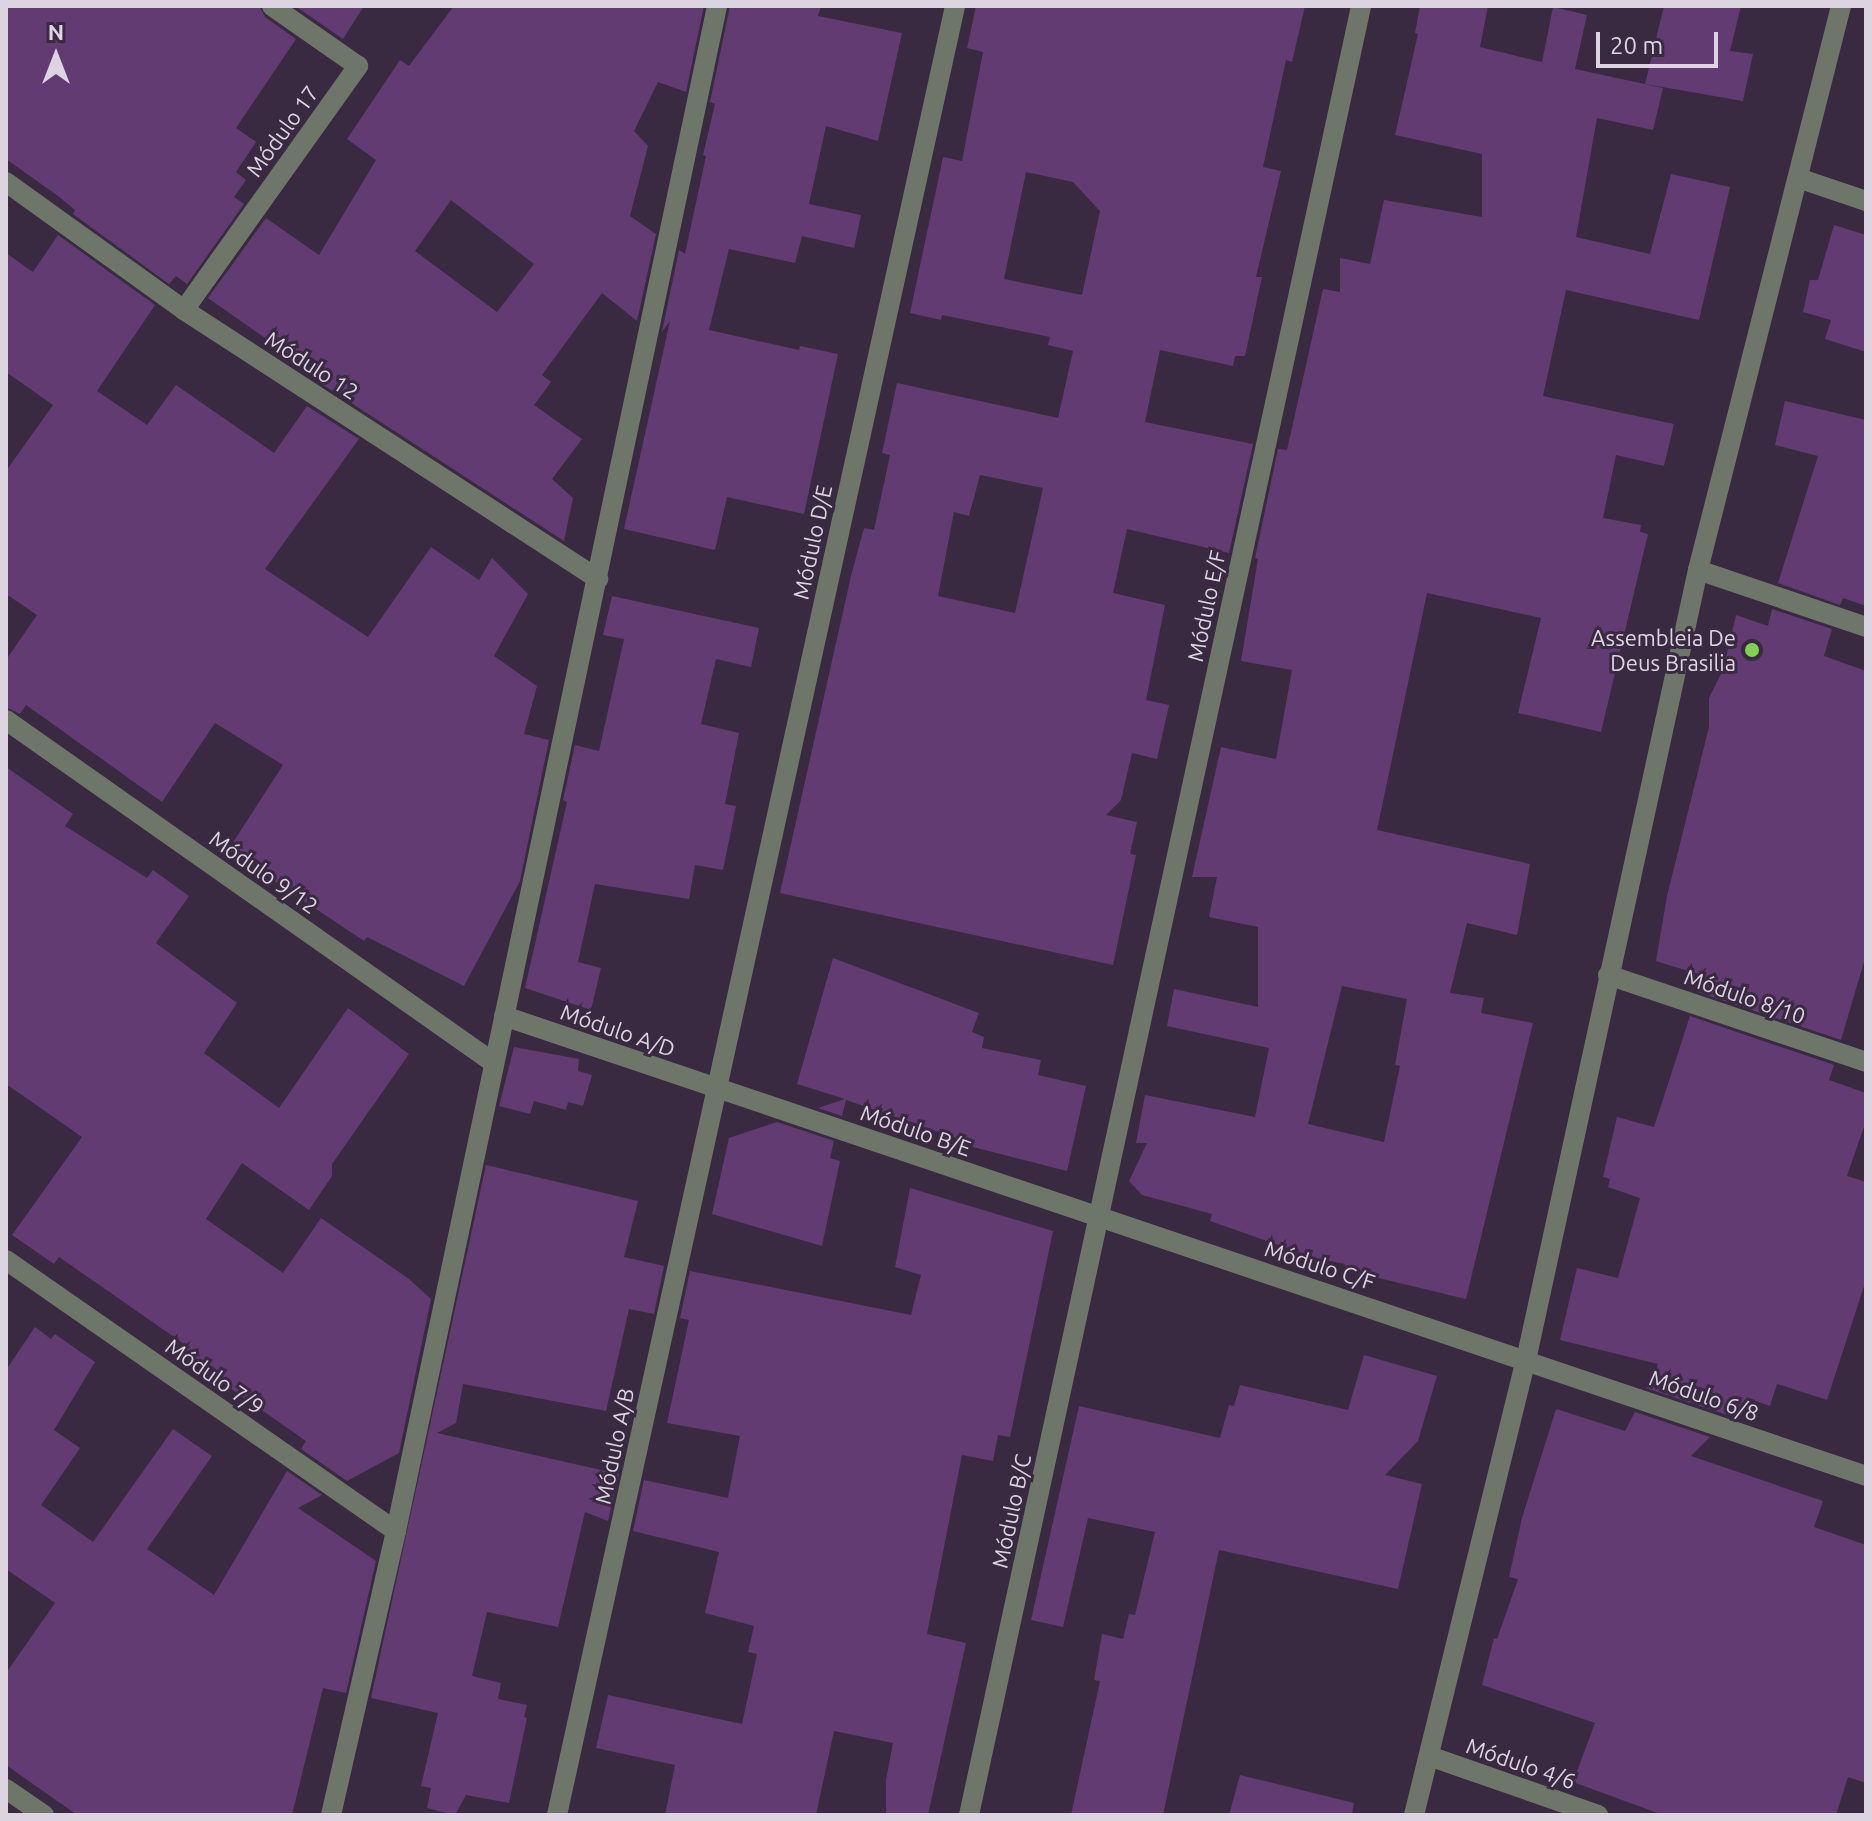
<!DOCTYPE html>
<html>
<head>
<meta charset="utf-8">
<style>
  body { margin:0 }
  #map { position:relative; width:1872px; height:1821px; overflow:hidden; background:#392a41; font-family:Ubuntu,sans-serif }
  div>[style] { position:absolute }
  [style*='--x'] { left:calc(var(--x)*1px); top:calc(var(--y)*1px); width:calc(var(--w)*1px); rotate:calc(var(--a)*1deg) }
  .building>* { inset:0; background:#613b72 }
  .minor>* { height:20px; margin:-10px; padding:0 10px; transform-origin:10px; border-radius:10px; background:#6e766a }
  .dots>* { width:22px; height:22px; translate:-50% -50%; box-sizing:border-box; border:4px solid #392a41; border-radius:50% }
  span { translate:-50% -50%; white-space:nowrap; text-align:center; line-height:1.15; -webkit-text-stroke:6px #392a41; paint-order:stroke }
  .street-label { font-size:22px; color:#ddd4e2 }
  .poi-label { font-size:22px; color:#ddd4e2 }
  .right { translate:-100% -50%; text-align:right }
  .frame { position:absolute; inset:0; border:8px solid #ddd4e2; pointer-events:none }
  .north { position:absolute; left:16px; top:16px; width:80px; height:80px; -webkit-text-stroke:6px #392a41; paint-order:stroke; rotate:0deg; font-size:22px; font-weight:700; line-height:32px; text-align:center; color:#ddd4e2 }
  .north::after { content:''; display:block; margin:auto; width:28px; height:36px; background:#ddd4e2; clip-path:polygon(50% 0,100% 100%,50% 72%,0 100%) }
  .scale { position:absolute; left:1596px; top:32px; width:122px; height:36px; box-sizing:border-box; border:4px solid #ddd4e2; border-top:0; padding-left:10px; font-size:24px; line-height:28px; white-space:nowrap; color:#ddd4e2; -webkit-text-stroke:6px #392a41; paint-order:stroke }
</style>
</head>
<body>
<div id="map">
  <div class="building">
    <i style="clip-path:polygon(6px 6px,259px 6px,265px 17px,296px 39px,236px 128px,256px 142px,236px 172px,246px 180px,234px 197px,244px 204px,187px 284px,176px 276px,169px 284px,73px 214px,75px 210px,58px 196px,6px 159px)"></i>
    <i style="clip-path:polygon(295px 6px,364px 6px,343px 39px)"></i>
    <i style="clip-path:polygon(evenodd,454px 6px,704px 6px,686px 92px,658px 82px,634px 131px,648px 146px,630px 216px,656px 234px,637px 321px,602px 293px,542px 375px,551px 382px,534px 405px,582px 439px,552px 479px,573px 498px,564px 541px,322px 384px,325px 380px,208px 298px,266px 218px,319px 255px,376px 160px,347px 139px,400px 60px,409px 66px,454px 6px,451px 200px,534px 264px,497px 312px,415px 251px,451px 200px)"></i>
    <i style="clip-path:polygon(730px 6px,821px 6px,818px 16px,902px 33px,878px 141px,826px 126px,809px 204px,861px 215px,854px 248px,802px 236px,795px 263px,729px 249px,709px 330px,799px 350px,800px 346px,838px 354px,804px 514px,727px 497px,715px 550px,624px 529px,670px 321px,662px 332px,679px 250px,685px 254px,706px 156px,703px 155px,715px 104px,710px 102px)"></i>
    <i style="clip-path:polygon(evenodd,976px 6px,1305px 6px,1292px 62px,1286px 60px,1263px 167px,1281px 171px,1256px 277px,1262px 277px,1245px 356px,1235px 356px,1233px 366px,1160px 350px,1145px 422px,1253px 444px,1229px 553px,1127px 529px,1113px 593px,1165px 605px,1146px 700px,1169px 705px,1157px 759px,1132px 753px,1121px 800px,1106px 815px,1137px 822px,1130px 854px,1136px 855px,1113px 965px,780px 893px,851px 576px,864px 528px,874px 530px,890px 455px,882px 453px,897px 383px,1058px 418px,1073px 351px,1048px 345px,1050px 337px,942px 315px,941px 320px,910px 313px,943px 157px,962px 161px,983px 52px,967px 48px,976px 6px,1026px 172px,1073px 182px,1100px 211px,1082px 295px,1004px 279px,1026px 172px,976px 6px,980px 475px,1043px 488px,1015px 613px,938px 596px,954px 512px,969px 516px,980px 475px)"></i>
    <i style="clip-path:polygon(evenodd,1420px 6px,1488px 6px,1480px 47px,1542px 62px,1553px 7px,1587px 15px,1575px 69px,1663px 88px,1653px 130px,1597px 118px,1576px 237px,1650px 254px,1671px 174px,1730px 187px,1699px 320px,1566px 290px,1543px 396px,1674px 424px,1664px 466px,1616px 455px,1603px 518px,1641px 525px,1640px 532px,1648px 534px,1601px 732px,1518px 713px,1541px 618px,1427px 593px,1377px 830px,1530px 864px,1517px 935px,1467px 923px,1450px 993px,1484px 998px,1481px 1013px,1533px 1023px,1466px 1299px,1345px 1270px,1345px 1264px,1316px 1258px,1210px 1221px,1212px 1214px,1142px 1195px,1129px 1181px,1147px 1143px,1136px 1143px,1145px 1095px,1255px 1117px,1269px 1048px,1167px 1026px,1174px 989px,1258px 1007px,1258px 927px,1209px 917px,1217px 877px,1192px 877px,1221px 747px,1276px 759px,1292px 670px,1241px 661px,1258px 559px,1255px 558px,1278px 449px,1287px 450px,1323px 289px,1340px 292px,1340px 258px,1370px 264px,1384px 200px,1482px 217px,1482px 154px,1395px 135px,1418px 34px,1415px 33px,1420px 6px,1342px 986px,1407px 999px,1395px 1065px,1400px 1066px,1384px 1142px,1308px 1124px,1342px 986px)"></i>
    <i style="clip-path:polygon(1664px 6px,1741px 6px,1730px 51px,1753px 54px,1743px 101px,1645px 84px)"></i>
    <i style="clip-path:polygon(1834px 225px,1866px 235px,1866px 352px,1825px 339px,1831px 320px,1803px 312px,1810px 280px,1818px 280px)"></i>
    <i style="clip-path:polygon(58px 235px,155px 305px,97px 391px,147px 425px,176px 385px,274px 453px,307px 406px,359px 439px,265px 569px,368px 637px,431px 547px,479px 580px,492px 558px,528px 594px,494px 656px,537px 686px,524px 734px,549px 740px,520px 881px,464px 986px,367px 937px,364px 941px,228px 850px,283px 765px,215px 723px,162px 802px,26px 705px,20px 714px,6px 707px,6px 660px,37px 615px,6px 594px,6px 471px,53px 405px,6px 372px,6px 253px,33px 272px)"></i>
    <i style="clip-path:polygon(1785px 401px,1866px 420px,1866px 606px,1843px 598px,1840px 605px,1778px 583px,1818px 456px,1775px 445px)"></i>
    <i style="clip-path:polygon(612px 596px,759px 628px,751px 667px,716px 659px,701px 724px,739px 733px,725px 804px,736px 806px,723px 870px,695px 865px,689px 899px,595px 884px,578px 962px,601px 968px,591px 1010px,525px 988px,567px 802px,563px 800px,575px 745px,599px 751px,624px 639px,603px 635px)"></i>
    <i style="clip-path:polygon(1772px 609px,1832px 629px,1824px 656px,1866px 671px,1866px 955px,1841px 1040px,1698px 992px,1704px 976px,1656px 961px,1667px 896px,1709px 727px,1709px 698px,1723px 670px,1736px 615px,1768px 626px)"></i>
    <i style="clip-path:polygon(6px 767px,73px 814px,65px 826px,147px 878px,153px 870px,189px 896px,156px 943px,237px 1003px,204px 1053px,279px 1108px,348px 1008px,409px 1054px,332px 1164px,332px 1176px,309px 1210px,242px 1163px,206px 1219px,283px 1273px,321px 1218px,409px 1279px,431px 1299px,399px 1453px,347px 1481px,301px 1449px,306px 1441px,181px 1354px,187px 1346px,59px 1257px,54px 1264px,12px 1235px,82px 1137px,6px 1084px)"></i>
    <i style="clip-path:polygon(833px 958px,979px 1013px,972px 1032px,984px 1037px,982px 1048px,1041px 1060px,1038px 1075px,1086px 1086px,1067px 1171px,961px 1144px,962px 1140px,846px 1100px,842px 1116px,818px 1108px,845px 1099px,797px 1084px)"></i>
    <i style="clip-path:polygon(1690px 1016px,1834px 1065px,1829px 1080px,1866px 1093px,1866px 1121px,1847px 1176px,1866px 1182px,1866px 1280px,1827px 1400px,1777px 1384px,1770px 1406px,1747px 1398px,1730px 1416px,1646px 1388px,1658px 1364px,1560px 1340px,1577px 1268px,1618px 1278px,1640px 1198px,1608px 1187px,1610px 1179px,1603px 1177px,1617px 1117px,1654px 1127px)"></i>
    <i style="clip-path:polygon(514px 1047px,579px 1059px,578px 1071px,592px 1075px,583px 1106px,568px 1102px,566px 1110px,534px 1101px,530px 1114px,499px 1106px)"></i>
    <i style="clip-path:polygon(777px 1122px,834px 1141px,830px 1158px,840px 1161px,822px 1246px,712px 1214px,729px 1138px)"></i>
    <i style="clip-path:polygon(486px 1165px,638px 1201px,624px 1257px,664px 1266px,654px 1314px,629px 1309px,606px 1411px,463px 1384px,456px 1423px,437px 1433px,619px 1474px,608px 1521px,585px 1512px,558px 1627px,487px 1612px,472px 1676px,501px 1683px,498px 1699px,527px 1705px,524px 1717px,527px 1718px,509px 1803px,466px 1795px,455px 1815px,427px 1808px,431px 1788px,421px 1786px,438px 1713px,371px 1698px)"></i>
    <i style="clip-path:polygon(910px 1188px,1053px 1231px,1010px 1437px,998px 1435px,993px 1461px,962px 1455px,927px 1634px,966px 1643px,928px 1815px,886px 1815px,886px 1780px,893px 1743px,834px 1731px,816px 1815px,665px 1815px,675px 1765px,596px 1748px,608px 1695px,742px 1724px,757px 1654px,748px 1652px,754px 1626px,705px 1613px,719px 1552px,633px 1531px,644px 1480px,728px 1498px,740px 1436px,667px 1423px,689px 1320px,680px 1318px,690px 1271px,911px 1315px,921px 1275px,895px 1267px)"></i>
    <i style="clip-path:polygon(35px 1327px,51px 1339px,55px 1334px,95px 1362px,54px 1430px,80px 1448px,41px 1505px,93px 1542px,173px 1429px,212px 1456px,147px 1549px,214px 1595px,287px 1471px,322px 1495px,298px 1508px,376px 1561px,346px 1693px,323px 1688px,292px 1815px,77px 1815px,6px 1765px,6px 1673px,55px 1603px,6px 1569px,6px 1370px)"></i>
    <i style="clip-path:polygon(1364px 1355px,1437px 1376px,1418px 1441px,1385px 1475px,1422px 1484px,1398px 1589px,1219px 1550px,1163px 1815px,1071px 1815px,1100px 1681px,1094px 1680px,1102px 1634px,1123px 1639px,1129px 1614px,1135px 1615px,1155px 1532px,1088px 1518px,1063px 1627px,1031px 1620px,1079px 1406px,1220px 1438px,1229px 1405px,1234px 1406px,1240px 1385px,1348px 1410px)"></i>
    <i style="clip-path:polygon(1556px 1409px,1625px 1431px,1635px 1412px,1710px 1437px,1691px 1456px,1823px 1501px,1814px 1527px,1866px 1545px,1866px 1783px,1848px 1777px,1836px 1815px,1663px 1815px,1573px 1782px,1595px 1723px,1482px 1685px,1494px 1638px,1497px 1639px,1518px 1579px,1509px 1577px,1522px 1518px)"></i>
    <i style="clip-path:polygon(1240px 1775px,1354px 1803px,1352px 1815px,1229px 1815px)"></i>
  </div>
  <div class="minor">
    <i style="--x:1798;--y:178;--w:72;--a:18.7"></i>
    <i style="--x:6;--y:182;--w:219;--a:35.7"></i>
    <i style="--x:184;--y:310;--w:494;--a:33"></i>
    <i style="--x:184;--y:310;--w:300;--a:-54.5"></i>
    <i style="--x:358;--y:66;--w:105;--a:-145.1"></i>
    <i style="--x:1698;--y:570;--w:177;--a:18.7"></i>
    <i style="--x:6;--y:720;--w:596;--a:35.1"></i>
    <i style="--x:1608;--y:975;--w:272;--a:18.6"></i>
    <i style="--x:504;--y:1016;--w:1438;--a:18.66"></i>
    <i style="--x:6;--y:1260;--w:475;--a:34.8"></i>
    <i style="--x:1429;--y:1756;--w:179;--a:19.2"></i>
    <i style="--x:6;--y:1789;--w:46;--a:34.4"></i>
    <i style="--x:331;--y:1815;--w:291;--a:-77.1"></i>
    <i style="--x:396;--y:1531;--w:1558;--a:-78.11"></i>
    <i style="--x:557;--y:1815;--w:1852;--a:-77.59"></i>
    <i style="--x:969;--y:1815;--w:1851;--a:-77.77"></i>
    <i style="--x:1414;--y:1815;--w:469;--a:-76.2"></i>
    <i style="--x:1526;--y:1360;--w:809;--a:-77.72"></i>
    <i style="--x:1698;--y:570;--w:582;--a:-75.77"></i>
  </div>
  <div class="dots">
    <i style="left:1752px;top:650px;background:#82d04f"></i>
  </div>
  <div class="street-label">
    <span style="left:282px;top:131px;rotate:-54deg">Módulo 17</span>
    <span style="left:312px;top:365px;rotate:33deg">Módulo 12</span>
    <span style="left:812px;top:542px;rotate:-78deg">Módulo D/E</span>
    <span style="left:1206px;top:606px;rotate:-78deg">Módulo E/F</span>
    <span style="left:264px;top:872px;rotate:35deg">Módulo 9/12</span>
    <span style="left:1745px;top:996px;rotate:19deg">Módulo 8/10</span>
    <span style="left:618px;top:1030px;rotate:19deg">Módulo A/D</span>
    <span style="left:916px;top:1130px;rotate:19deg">Módulo B/E</span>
    <span style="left:1320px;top:1265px;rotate:18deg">Módulo C/F</span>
    <span style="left:215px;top:1376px;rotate:35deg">Módulo 7/9</span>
    <span style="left:1704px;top:1395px;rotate:19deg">Módulo 6/8</span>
    <span style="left:614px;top:1446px;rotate:-78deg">Módulo A/B</span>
    <span style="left:1011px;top:1511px;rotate:-78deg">Módulo B/C</span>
    <span style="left:1521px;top:1763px;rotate:19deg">Módulo 4/6</span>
  </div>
  <div class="poi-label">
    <span class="right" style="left:1736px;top:650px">Assembleia De<br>Deus Brasilia</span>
  </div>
  <div class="frame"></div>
  <div class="north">N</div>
  <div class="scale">20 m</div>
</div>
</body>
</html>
